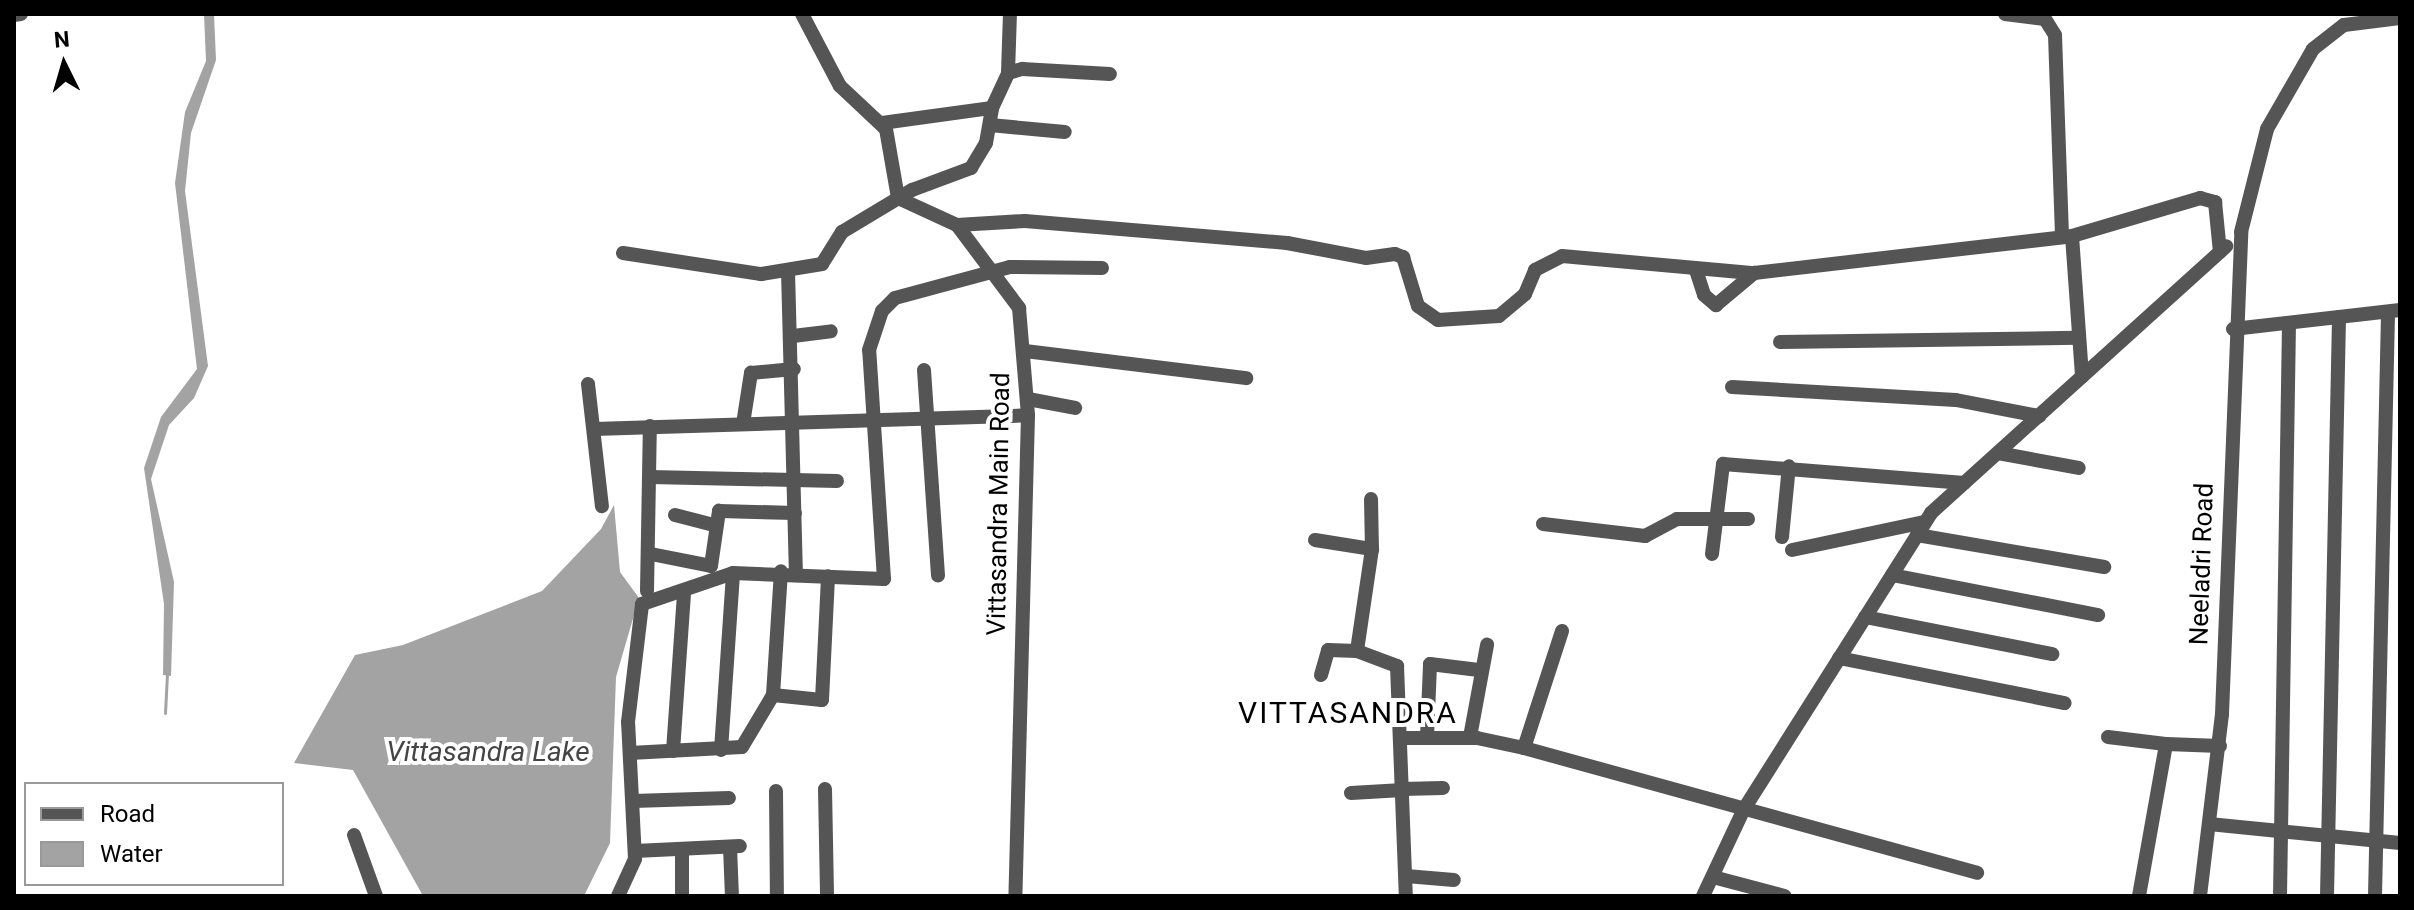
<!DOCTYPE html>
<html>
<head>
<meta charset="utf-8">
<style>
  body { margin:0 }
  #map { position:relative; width:2414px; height:910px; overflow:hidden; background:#fff; font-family:Roboto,sans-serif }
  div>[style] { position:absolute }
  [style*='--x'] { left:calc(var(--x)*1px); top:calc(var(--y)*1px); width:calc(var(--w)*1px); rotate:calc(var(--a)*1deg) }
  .water>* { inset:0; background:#a3a3a3 }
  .stream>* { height:3px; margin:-1.5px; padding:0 1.5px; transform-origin:1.5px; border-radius:1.5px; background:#a3a3a3 }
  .minor>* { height:14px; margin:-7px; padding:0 7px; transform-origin:7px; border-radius:7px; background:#555 }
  span { translate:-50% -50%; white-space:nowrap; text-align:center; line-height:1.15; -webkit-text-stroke:8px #fff; paint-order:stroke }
  .street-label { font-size:26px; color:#000 }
  .water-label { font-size:28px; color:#444; font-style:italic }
  .quarter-label { font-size:30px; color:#000; letter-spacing:2px }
  .frame { position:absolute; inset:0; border:16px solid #000; pointer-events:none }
  .legend { position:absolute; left:24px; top:782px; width:260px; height:104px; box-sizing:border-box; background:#fff; border:2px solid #999; margin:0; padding:10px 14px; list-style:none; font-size:24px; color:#000 }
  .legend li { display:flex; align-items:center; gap:16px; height:40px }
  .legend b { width:40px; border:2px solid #999 }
  .north { position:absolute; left:24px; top:24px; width:80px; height:80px; -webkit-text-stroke:6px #fff; paint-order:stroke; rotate:355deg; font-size:22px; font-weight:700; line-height:32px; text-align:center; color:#000 }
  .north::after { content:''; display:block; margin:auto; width:28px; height:36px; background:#000; clip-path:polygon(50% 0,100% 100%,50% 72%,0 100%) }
</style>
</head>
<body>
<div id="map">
  <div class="water">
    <i style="clip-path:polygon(204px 14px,214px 14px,216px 60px,191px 133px,185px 191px,208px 366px,194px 398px,169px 425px,151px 479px,174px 582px,171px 676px,163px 675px,164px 604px,144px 468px,161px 417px,197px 369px,175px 183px,185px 112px,206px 61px)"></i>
    <i style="clip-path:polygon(614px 505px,620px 572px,639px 598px,616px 677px,610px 843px,584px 896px,423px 896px,353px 770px,294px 763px,355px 655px,403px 645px,542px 591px,601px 529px)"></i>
  </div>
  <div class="stream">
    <i style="--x:165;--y:713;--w:40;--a:-87.1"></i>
  </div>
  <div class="minor">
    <i style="--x:802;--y:14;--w:81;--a:62.2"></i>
    <i style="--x:840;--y:86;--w:63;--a:43.1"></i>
    <i style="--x:886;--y:129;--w:70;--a:80.1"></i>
    <i style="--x:898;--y:198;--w:65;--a:24.6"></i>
    <i style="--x:957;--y:225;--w:104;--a:53.2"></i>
    <i style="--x:1019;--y:308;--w:107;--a:85.2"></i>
    <i style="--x:1028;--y:415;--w:481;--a:91.5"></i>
    <i style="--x:2005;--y:14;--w:40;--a:7.1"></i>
    <i style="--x:2045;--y:19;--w:19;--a:58"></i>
    <i style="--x:2055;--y:35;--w:202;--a:88"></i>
    <i style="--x:14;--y:15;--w:7;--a:-8"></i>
    <i style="--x:1008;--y:73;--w:59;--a:-88.1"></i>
    <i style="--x:882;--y:123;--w:111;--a:-7.8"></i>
    <i style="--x:992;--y:108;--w:38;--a:-65"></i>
    <i style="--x:1008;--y:73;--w:15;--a:-16"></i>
    <i style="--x:1022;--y:69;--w:88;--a:3.3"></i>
    <i style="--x:990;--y:125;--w:75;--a:5.3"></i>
    <i style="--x:957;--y:225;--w:68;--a:-3.4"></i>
    <i style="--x:1025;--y:221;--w:263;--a:4.8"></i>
    <i style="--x:1287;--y:243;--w:80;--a:10.8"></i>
    <i style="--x:1366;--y:258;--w:29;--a:-8"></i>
    <i style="--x:1395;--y:254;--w:9;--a:21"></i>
    <i style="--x:1403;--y:257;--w:51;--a:73"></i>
    <i style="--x:1418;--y:306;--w:24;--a:35"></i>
    <i style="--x:1438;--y:320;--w:61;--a:-3.8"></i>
    <i style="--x:1499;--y:316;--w:34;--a:-40"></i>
    <i style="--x:1525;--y:294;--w:26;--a:-67"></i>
    <i style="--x:1535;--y:270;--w:30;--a:-27"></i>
    <i style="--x:1562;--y:256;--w:193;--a:5.1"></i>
    <i style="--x:1754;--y:273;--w:320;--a:-6.6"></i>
    <i style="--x:2072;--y:236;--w:134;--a:-16.5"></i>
    <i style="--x:2200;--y:198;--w:16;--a:15"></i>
    <i style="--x:2215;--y:202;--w:50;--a:84.3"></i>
    <i style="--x:2072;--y:236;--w:141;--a:85.9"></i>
    <i style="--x:623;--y:253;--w:140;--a:8.7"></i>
    <i style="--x:761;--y:274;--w:62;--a:-9.3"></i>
    <i style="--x:822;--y:264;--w:38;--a:-58"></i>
    <i style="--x:842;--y:232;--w:82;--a:-31"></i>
    <i style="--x:912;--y:190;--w:63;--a:-20.4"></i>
    <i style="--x:971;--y:168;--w:29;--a:-59"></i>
    <i style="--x:986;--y:143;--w:36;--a:-80"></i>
    <i style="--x:1696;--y:270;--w:26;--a:72"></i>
    <i style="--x:1704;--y:295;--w:16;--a:40"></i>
    <i style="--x:1716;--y:305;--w:50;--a:-40.1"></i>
    <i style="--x:788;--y:271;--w:299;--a:88.5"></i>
    <i style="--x:2233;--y:329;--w:168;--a:-6.5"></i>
    <i style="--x:793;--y:336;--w:38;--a:-7"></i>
    <i style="--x:1780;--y:342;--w:298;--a:-0.8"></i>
    <i style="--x:1025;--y:351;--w:223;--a:7"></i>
    <i style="--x:924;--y:370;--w:206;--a:86.1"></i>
    <i style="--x:588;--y:384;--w:123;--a:83.5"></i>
    <i style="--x:1732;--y:387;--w:224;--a:3.3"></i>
    <i style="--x:1956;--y:400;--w:85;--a:10.9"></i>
    <i style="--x:1028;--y:399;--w:48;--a:10.8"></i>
    <i style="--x:743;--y:424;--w:52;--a:-81.1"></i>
    <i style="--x:751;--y:373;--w:43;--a:-5.3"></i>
    <i style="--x:594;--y:429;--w:434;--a:-1.8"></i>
    <i style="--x:1998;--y:453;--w:82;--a:10.5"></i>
    <i style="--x:650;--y:477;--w:187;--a:1.2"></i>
    <i style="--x:1371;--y:499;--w:50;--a:88.9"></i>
    <i style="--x:1372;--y:549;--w:103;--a:98.4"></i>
    <i style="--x:1357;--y:651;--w:43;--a:20.6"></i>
    <i style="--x:1397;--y:666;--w:230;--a:87.8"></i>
    <i style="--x:675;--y:515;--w:40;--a:14.4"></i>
    <i style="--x:1543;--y:524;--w:103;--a:6.7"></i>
    <i style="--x:1645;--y:536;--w:36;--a:-28"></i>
    <i style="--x:1677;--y:519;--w:71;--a:0"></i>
    <i style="--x:1917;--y:535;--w:190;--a:9.7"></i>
    <i style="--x:1782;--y:537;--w:71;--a:-84.4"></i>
    <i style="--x:1315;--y:540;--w:58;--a:9"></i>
    <i style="--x:1792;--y:550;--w:136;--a:-11.9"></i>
    <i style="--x:651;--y:554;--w:61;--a:11.3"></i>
    <i style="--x:711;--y:566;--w:56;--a:-81.7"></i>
    <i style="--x:719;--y:511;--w:76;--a:1.5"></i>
    <i style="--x:1712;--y:554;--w:91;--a:-83"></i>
    <i style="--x:1723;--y:464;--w:242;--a:4.5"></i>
    <i style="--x:1892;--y:575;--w:210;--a:11"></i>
    <i style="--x:647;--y:591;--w:165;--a:-89"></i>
    <i style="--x:1865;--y:617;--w:191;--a:11.2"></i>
    <i style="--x:1839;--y:658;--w:230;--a:11.3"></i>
    <i style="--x:1321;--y:675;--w:26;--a:-74"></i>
    <i style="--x:1328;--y:650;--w:29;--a:2"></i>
    <i style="--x:773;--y:695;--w:49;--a:5.8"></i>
    <i style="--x:822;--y:700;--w:124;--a:-87.2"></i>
    <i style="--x:1427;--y:737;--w:73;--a:-87.6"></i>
    <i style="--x:1430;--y:664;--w:49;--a:7"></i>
    <i style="--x:1470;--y:737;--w:94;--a:-79.5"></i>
    <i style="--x:2108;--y:737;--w:58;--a:6.9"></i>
    <i style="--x:1400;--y:738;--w:77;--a:0"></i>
    <i style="--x:1477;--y:738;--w:48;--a:12"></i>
    <i style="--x:1524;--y:748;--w:470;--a:15.4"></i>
    <i style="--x:1524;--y:748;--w:123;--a:-72"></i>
    <i style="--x:721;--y:750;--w:177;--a:-86.1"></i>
    <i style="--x:673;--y:751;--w:156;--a:-86"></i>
    <i style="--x:630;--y:753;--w:112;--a:-3.1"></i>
    <i style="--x:742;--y:747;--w:61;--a:-59.2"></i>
    <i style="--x:773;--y:695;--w:124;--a:-86.3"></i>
    <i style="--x:825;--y:789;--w:107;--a:88.9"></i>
    <i style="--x:1402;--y:789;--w:41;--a:-1.4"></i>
    <i style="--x:776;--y:791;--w:105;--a:89.5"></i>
    <i style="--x:1351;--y:793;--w:52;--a:-3.3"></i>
    <i style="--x:633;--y:801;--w:96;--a:-1.8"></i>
    <i style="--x:2209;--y:824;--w:192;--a:5.7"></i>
    <i style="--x:354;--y:835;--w:65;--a:70.2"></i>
    <i style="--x:730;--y:847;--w:49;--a:87.7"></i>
    <i style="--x:682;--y:849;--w:47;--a:90"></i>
    <i style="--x:635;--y:851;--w:105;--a:-2.7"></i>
    <i style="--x:1406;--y:876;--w:48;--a:4.8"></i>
    <i style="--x:1713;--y:877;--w:74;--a:14.8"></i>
    <i style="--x:618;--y:896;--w:41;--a:-65.3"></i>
    <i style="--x:635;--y:859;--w:137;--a:-92.9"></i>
    <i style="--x:628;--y:722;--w:119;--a:-83.2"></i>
    <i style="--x:642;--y:604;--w:96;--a:-18.8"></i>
    <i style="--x:733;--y:573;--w:151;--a:2.3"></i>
    <i style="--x:884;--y:579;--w:229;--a:-93.7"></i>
    <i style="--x:869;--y:350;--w:41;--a:-71.6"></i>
    <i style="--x:882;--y:311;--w:18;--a:-45"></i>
    <i style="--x:895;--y:298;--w:119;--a:-15.1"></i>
    <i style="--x:1010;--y:267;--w:92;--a:0.6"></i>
    <i style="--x:1703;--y:896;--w:96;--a:-64.8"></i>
    <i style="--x:1744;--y:809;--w:350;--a:-57.7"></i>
    <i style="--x:1931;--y:513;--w:398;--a:-42.1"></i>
    <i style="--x:2139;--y:896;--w:154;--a:-79.9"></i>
    <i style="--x:2166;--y:744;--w:54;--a:2.1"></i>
    <i style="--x:2200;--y:896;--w:183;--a:-83.1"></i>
    <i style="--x:2222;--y:714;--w:482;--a:-87.7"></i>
    <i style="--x:2241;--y:232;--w:106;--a:-75.8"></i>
    <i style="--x:2267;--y:129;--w:92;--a:-60.1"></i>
    <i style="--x:2313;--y:49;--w:39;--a:-38"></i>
    <i style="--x:2344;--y:25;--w:56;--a:-7.1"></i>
    <i style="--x:2280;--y:896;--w:573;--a:-89.1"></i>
    <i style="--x:2327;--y:896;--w:579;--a:-88.81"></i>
    <i style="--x:2375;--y:896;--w:584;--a:-88.72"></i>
  </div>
  <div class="street-label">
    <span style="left:999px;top:504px;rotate:-89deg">Vittasandra Main Road</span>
    <span style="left:2202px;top:564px;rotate:-88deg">Neeladri Road</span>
  </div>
  <div class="water-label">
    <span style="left:488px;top:752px">Vittasandra Lake</span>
  </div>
  <div class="quarter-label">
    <span style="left:1348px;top:713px">VITTASANDRA</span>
  </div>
  <div class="frame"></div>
  <ul class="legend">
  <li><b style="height:10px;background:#555"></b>Road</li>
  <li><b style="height:22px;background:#a3a3a3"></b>Water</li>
  </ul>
  <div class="north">N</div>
</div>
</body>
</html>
